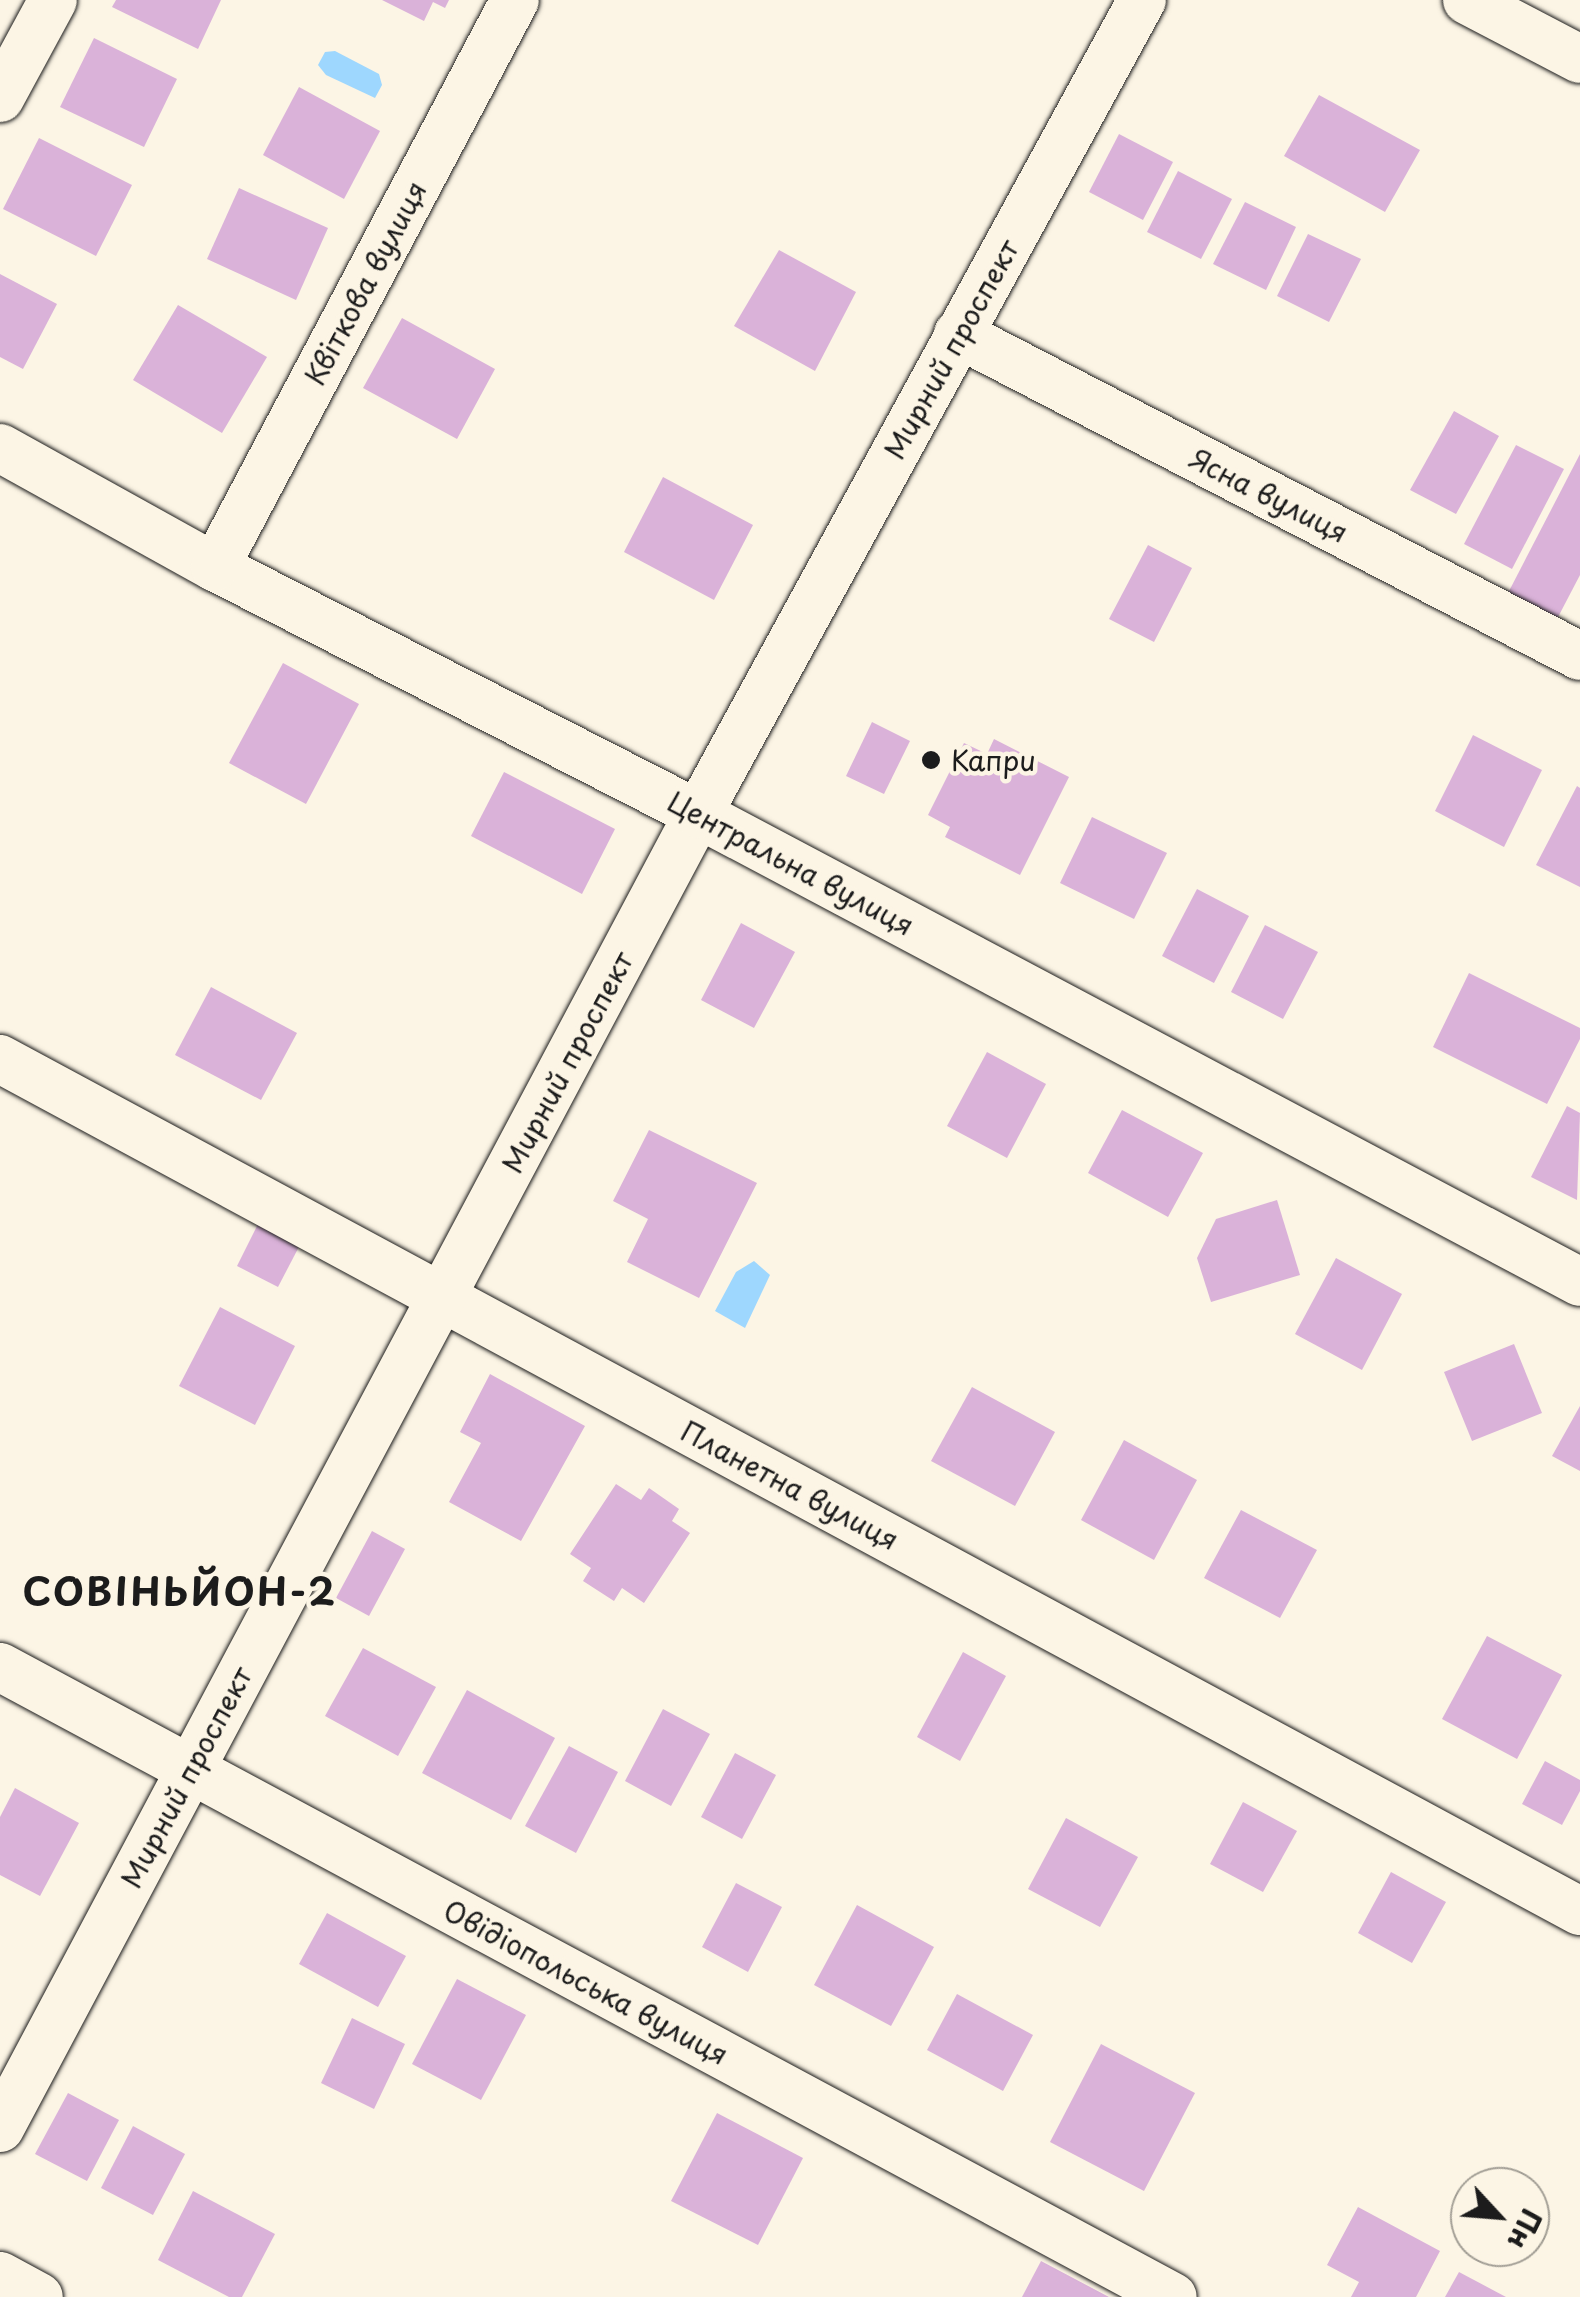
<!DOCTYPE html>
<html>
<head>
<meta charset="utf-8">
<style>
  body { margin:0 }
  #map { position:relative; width:1580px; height:2297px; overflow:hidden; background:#fcf5e5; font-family:"Playpen Sans",sans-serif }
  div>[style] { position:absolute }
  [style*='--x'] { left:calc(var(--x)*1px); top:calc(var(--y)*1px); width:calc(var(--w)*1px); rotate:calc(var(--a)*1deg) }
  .water>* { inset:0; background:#9ed7fe }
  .building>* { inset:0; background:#dab2d9 }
  .roads { filter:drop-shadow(0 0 2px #1c1c1c) drop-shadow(0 0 2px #1c1c1c) }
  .minor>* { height:48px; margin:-24px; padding:0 24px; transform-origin:24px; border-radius:24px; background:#fcf5e5 }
  .dots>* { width:28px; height:28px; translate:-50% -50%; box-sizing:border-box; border:5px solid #fcf5e5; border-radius:50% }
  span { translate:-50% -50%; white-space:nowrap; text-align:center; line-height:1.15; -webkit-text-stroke:9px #fcf5e5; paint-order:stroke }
  .street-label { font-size:28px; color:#1c1c1c }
  .poi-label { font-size:28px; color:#1c1c1c }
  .left { translate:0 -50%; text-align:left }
  .district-label { font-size:38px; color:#1c1c1c; font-weight:700; letter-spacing:2.5px }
  .north { position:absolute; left:1450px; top:2167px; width:100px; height:100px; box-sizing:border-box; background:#fcf5e5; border:2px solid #a29e95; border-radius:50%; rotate:116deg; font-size:28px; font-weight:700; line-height:40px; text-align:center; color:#1c1c1c }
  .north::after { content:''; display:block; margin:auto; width:35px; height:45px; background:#1c1c1c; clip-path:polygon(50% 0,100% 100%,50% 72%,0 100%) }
</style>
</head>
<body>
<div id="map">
  <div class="water">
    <i style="clip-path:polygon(335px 51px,379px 74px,382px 85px,375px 98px,326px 75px,318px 65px,325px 52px)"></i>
    <i style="clip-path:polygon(754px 1261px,770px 1275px,745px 1328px,715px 1311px,736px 1272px)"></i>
  </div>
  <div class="building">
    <i style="clip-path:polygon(116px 0,221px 0,198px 49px,112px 7px)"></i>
    <i style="clip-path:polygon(382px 0,449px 0,445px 8px,433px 2px,424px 21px)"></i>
    <i style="clip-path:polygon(94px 38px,177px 79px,144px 147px,60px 107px)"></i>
    <i style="clip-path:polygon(299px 87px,380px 131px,344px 199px,263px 155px)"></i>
    <i style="clip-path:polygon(1319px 95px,1420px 150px,1385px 212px,1284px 156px)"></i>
    <i style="clip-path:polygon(1119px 134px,1173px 162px,1143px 220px,1089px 192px)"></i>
    <i style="clip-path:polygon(39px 138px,132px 185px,96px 256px,3px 209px)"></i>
    <i style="clip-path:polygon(1178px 171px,1232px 199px,1201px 259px,1147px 232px)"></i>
    <i style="clip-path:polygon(239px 188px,328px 228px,296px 300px,207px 259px)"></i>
    <i style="clip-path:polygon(1245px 202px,1296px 227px,1266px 290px,1213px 264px)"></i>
    <i style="clip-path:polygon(1308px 234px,1361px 259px,1329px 322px,1277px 296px)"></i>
    <i style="clip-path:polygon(779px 250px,856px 292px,815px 371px,734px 326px)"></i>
    <i style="clip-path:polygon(0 274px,57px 304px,23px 369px,0 357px)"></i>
    <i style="clip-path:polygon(178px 305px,267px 357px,222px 433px,133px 380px)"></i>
    <i style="clip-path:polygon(402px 318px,495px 369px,457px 439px,363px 388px)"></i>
    <i style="clip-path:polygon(1454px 411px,1499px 436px,1456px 514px,1410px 490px)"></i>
    <i style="clip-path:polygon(1516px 445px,1564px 469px,1512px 569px,1464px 544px)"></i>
    <i style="clip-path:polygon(1580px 454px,1580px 575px,1557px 619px,1508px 593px)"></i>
    <i style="clip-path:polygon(663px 477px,753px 525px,714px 600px,624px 552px)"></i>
    <i style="clip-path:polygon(1148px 545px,1192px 568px,1154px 642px,1109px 619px)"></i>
    <i style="clip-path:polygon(283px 663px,359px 704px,306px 804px,229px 763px)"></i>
    <i style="clip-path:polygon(872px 722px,910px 741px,884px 794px,846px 776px)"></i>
    <i style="clip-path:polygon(1473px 735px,1542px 770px,1504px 847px,1435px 811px)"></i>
    <i style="clip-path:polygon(994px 739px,1069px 777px,1020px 875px,945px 837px,950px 827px,928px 815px,964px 743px,987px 754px)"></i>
    <i style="clip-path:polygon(504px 772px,615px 829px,582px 894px,471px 836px)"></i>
    <i style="clip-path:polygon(1577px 786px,1580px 788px,1580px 887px,1536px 865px)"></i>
    <i style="clip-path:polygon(1092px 817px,1167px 853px,1134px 919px,1060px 883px)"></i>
    <i style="clip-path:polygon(1197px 889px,1249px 916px,1214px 983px,1162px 956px)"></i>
    <i style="clip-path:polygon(741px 923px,795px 952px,754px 1028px,701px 1000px)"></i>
    <i style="clip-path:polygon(1265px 925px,1318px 952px,1283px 1019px,1231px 992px)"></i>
    <i style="clip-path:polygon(1469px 973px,1580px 1028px,1580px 1039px,1547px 1104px,1433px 1047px)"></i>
    <i style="clip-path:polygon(211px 987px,297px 1033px,261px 1100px,175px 1055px)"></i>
    <i style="clip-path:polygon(987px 1052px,1046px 1084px,1007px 1158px,947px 1126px)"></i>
    <i style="clip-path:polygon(1567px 1106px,1580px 1113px,1577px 1200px,1531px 1177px)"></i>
    <i style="clip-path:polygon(1122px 1110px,1203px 1153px,1168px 1217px,1088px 1173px)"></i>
    <i style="clip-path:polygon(649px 1130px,757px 1183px,699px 1298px,627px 1262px,648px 1219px,613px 1201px)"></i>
    <i style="clip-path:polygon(1277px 1200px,1300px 1275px,1211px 1302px,1197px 1258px,1216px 1219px)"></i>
    <i style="clip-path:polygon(260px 1220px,302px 1241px,278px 1287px,237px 1266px)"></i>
    <i style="clip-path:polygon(1336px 1258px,1402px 1294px,1362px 1370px,1295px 1334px)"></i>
    <i style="clip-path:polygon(220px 1307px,295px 1346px,255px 1425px,179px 1386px)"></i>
    <i style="clip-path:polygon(1514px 1344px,1542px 1413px,1472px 1441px,1444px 1372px)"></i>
    <i style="clip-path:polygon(490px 1374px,585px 1426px,521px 1541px,449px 1502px,481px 1443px,460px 1432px)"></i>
    <i style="clip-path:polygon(972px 1387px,1055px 1432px,1015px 1506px,931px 1461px)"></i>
    <i style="clip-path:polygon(1580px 1406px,1580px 1471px,1552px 1456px)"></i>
    <i style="clip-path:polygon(1124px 1440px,1197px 1480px,1154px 1560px,1081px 1520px)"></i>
    <i style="clip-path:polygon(616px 1484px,641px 1500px,649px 1488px,679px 1509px,672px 1521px,690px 1533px,644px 1603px,622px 1588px,614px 1601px,583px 1581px,591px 1568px,570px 1554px)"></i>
    <i style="clip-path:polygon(1241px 1510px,1317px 1550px,1280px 1618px,1204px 1578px)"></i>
    <i style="clip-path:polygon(372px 1531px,405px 1549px,369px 1616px,336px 1598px)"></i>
    <i style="clip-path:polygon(1487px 1636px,1562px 1675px,1517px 1759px,1442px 1719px)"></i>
    <i style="clip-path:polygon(363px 1648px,436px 1687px,398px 1756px,325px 1716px)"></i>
    <i style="clip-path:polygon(963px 1652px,1006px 1676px,960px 1761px,917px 1737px)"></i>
    <i style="clip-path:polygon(467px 1690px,555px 1738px,511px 1820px,422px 1773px)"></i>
    <i style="clip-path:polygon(663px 1709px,710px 1734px,671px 1806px,625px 1781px)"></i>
    <i style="clip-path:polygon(569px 1746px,618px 1772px,576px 1853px,525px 1826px)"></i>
    <i style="clip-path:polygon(735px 1753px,776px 1775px,742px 1839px,701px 1817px)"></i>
    <i style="clip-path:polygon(1545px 1761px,1580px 1780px,1580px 1791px,1562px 1825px,1522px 1804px)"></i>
    <i style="clip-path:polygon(15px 1788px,79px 1823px,40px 1896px,0 1875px,0 1817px)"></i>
    <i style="clip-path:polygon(1243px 1802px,1297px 1831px,1263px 1892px,1210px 1864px)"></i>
    <i style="clip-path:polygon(1066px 1818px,1138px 1857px,1100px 1927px,1028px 1889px)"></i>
    <i style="clip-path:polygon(1391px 1872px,1446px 1902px,1412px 1963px,1358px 1933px)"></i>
    <i style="clip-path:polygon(736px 1883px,782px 1907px,748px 1972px,702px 1947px)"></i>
    <i style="clip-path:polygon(857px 1905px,934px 1947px,891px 2026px,814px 1985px)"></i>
    <i style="clip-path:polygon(327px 1913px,406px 1956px,378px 2007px,299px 1964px)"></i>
    <i style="clip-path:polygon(457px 1979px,526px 2015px,481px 2100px,412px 2064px)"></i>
    <i style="clip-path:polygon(957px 1994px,1033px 2035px,1003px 2091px,927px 2050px)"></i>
    <i style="clip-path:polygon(352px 2018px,405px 2044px,374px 2109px,321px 2083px)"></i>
    <i style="clip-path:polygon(1101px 2044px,1195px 2093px,1144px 2191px,1050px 2142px)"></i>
    <i style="clip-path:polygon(68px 2093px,119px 2120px,87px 2181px,35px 2154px)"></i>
    <i style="clip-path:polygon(717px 2113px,803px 2158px,758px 2245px,671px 2201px)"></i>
    <i style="clip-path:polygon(133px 2126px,185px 2154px,153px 2215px,101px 2188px)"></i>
    <i style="clip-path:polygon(193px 2191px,275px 2234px,242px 2297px,229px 2297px,158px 2260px)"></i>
    <i style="clip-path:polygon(1358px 2207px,1440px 2251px,1416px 2297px,1351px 2297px,1359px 2282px,1327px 2265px)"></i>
    <i style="clip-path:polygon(1041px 2261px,1109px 2297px,1022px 2297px)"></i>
    <i style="clip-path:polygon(1459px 2272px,1506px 2297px,1445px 2297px)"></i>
  </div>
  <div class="roads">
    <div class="minor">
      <i style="--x:1467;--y:0;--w:127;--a:27.6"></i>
      <i style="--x:0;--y:98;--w:111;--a:-61.6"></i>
      <i style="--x:958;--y:334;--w:700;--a:27.37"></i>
      <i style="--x:0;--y:448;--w:246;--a:29"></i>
      <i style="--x:215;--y:567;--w:542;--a:27.08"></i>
      <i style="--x:698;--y:814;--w:998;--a:27.95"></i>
      <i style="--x:215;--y:567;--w:641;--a:-62.12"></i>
      <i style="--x:0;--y:1059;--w:1795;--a:28.34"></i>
      <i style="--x:0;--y:1667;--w:1331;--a:28.24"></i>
      <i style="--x:0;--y:2128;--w:1488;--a:-62.02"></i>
      <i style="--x:698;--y:814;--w:927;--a:-61.39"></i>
      <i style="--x:0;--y:2276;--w:44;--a:28.3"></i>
    </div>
  </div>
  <div class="dots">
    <i style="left:931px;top:760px;background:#1c1c1c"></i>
  </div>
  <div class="street-label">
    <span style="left:365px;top:283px;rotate:-62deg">Квіткова вулиця</span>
    <span style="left:951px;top:349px;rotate:-61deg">Мирний проспект</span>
    <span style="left:1269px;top:495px;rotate:27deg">Ясна вулиця</span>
    <span style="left:791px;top:863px;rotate:28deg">Центральна вулиця</span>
    <span style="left:567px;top:1062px;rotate:-62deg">Мирний проспект</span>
    <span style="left:790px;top:1485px;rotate:28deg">Планетна вулиця</span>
    <span style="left:186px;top:1777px;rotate:-62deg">Мирний проспект</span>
    <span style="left:586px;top:1982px;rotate:28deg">Овідіопольська вулиця</span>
  </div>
  <div class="poi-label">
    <span class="left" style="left:951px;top:760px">Капри</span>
  </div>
  <div class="district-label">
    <span style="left:180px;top:1591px">СОВІНЬЙОН-2</span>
  </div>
  <div class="north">Пн</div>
</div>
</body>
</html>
